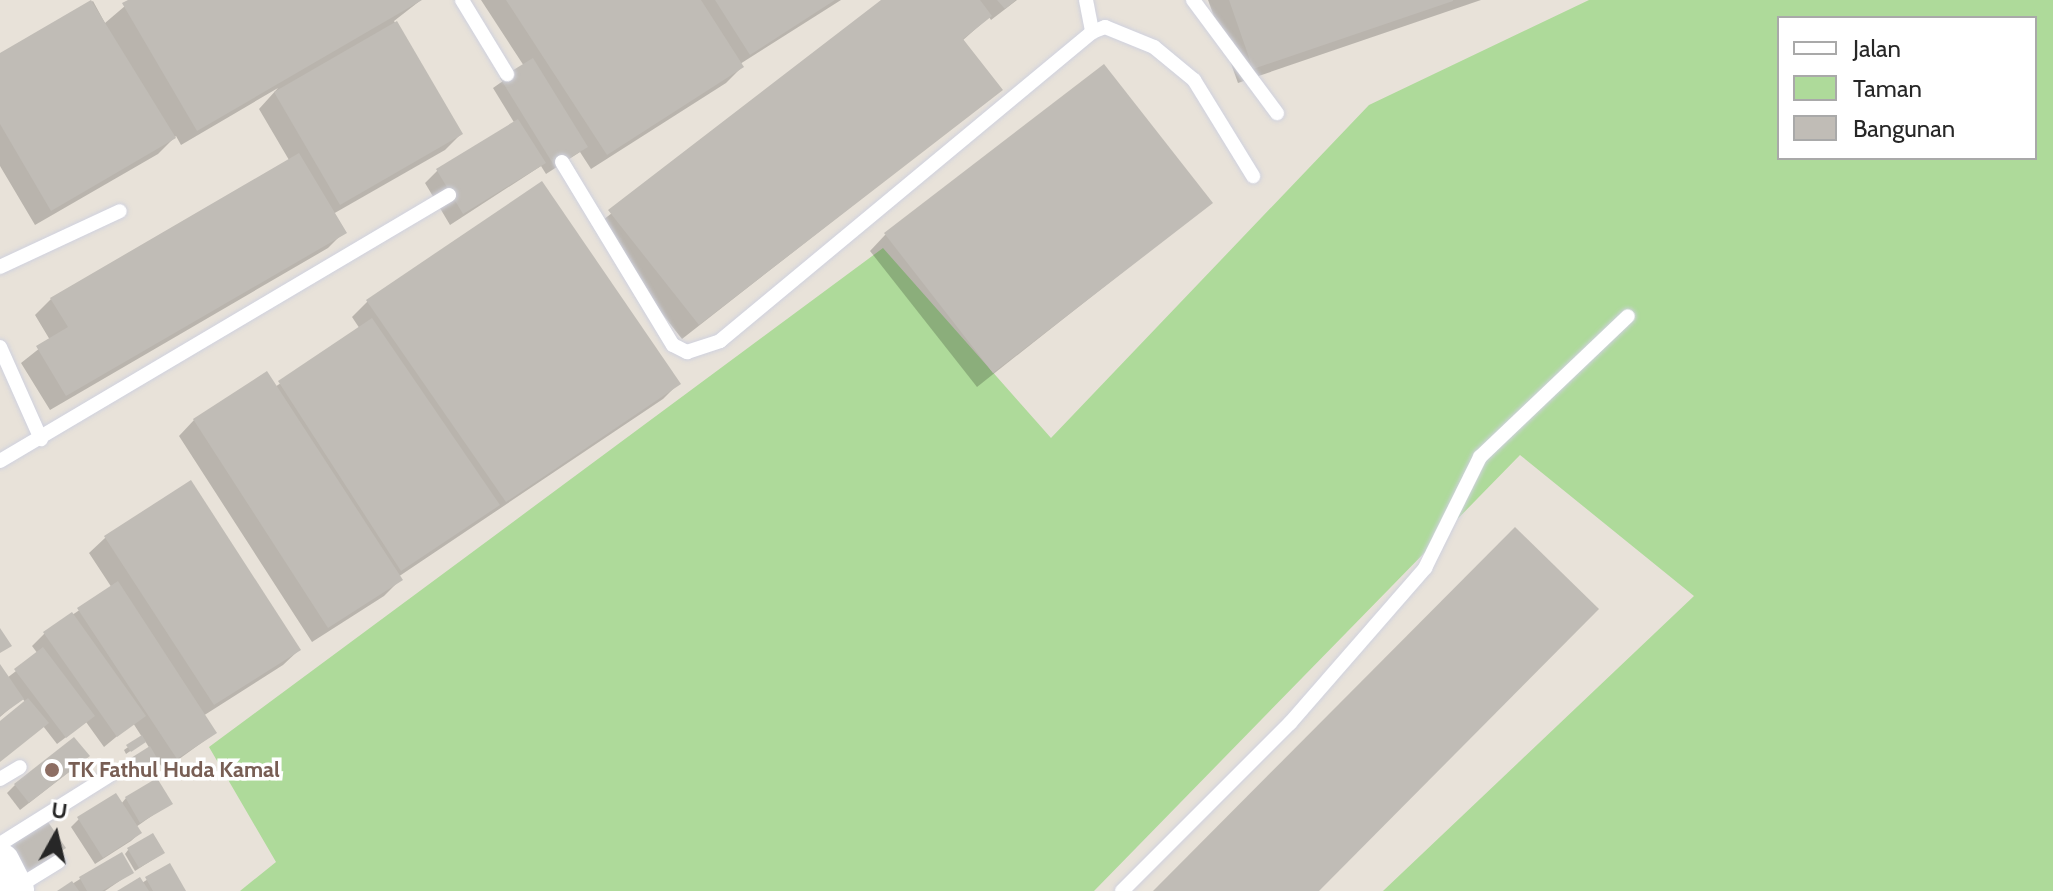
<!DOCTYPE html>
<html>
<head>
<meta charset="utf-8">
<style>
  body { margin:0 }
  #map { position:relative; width:2053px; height:891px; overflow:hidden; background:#e8e2d9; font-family:Cabin,sans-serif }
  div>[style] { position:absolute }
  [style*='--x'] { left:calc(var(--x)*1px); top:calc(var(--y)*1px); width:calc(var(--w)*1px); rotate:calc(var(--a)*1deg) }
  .green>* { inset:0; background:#aeda9a }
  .shadow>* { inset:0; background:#0003 }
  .building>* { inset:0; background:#c0bcb6 }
  .roads { filter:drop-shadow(0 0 2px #cfd1de) drop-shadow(0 0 2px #cfd1de) }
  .service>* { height:14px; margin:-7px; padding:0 7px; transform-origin:7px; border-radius:7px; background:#fff }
  .secondary>* { height:40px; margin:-20px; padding:0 20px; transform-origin:20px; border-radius:20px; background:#fff }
  .dots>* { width:22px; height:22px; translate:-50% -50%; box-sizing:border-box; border:4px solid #fff; border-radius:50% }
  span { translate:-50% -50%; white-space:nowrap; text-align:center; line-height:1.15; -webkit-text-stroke:7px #fff; paint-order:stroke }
  .education-label { font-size:22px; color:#785e54; font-weight:700 }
  .left { translate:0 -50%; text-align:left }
  .legend { position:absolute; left:1777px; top:16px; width:260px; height:144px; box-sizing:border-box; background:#fff; border:2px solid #a9a9a9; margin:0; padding:10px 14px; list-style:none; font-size:24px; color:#272727 }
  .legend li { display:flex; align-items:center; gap:16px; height:40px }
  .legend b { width:40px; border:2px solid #a9a9a9 }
  .north { position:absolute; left:16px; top:795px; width:80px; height:80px; -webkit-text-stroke:6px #fff; paint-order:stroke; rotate:8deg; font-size:22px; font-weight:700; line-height:32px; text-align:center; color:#272727 }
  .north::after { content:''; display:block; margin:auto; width:28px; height:36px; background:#272727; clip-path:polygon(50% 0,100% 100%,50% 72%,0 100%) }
</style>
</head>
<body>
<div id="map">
  <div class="green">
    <i style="clip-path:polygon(evenodd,1589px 0,2053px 0,2053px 891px,1383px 891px,1694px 596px,1520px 455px,1094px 891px,240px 891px,276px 862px,209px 747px,883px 248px,1051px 438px,1369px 105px,1589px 0,1779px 18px,2035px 18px,2035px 158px,1779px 158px,1779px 18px)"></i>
  </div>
  <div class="shadow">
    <i style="clip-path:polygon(132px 0,421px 0,394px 21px,461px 134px,445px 150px,333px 214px,344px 232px,328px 248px,50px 410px,21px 363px,50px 340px,35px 315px,51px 299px,289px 160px,259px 109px,278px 88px,181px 145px,176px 136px,158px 154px,35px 225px,0 166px,0 55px,93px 1px,105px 23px)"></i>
    <i style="clip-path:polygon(481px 0,841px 0,740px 64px,742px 67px,726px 83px,591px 169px,580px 152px,546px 174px,541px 166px,450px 225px,425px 183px,437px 171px,515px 124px,493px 88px,524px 66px)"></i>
    <i style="clip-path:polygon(885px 0,1017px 0,991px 20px,989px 17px,962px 41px,1000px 90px,682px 339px,594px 227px)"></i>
    <i style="clip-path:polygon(1208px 0,1481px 0,1238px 83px)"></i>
    <i style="clip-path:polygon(1210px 203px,977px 387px,870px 251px,885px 235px)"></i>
    <i style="clip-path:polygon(368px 301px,678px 384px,663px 399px,398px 577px,400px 580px,384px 596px,312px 642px,179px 436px,194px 420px,275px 387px,360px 329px,352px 317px)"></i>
    <i style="clip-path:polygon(191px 483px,299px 650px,283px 665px,203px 716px,215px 733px,164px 770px,155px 757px,135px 771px,129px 763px,150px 749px,145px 741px,126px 754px,124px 750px,142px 737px,133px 723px,104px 747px,86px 722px,57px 744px,43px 726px,0 761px,0 723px,26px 703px,22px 698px,0 717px,0 667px,7px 678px,38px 654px,32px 646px,44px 634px,112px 588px,89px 553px,105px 538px)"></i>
    <i style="clip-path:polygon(79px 764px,20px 810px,7px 793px,15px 785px)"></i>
    <i style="clip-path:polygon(126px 798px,170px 803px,136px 827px,140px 833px,131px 841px,95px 864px,71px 827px,79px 819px,121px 804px)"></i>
    <i style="clip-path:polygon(128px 850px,163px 853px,135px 871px,125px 854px)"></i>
    <i style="clip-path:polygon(169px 865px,184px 891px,121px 891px,142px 883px)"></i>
    <i style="clip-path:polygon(131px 873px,105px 891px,61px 891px,80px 879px)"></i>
  </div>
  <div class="building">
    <i style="clip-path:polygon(91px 0,176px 138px,51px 211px,0 124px,0 53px)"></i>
    <i style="clip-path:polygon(128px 0,422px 0,197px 131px,122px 3px)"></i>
    <i style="clip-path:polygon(506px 0,701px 0,744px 67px,607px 155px)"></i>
    <i style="clip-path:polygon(715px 0,835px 0,750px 55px)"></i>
    <i style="clip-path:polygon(881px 0,980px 0,992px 16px,963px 39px,1003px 90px,699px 325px,608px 210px)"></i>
    <i style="clip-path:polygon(997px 0,1016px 0,1005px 9px)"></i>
    <i style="clip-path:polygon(1229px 0,1453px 0,1453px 1px,1253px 69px)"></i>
    <i style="clip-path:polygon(397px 21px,463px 134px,340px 205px,274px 92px)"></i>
    <i style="clip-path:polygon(533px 58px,588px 147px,555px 167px,500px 78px)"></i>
    <i style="clip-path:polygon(1104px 64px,1213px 203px,993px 373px,884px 233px)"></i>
    <i style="clip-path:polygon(518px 119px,546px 163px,463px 214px,436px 169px)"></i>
    <i style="clip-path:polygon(299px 153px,347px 233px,66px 396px,36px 346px,68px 327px,50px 298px)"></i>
    <i style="clip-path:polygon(542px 181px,681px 384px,506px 502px,366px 300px)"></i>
    <i style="clip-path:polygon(372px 318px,500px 505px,401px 571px,278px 381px)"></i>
    <i style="clip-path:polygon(267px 371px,403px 580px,328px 628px,193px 419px)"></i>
    <i style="clip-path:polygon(191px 480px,301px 650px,214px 705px,104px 536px)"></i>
    <i style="clip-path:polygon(1515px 527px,1599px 609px,1319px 891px,1153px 891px)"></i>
    <i style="clip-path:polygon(118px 581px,217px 733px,177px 759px,77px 608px)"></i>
    <i style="clip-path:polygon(72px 612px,146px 716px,117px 737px,43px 632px)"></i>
    <i style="clip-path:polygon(0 628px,12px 646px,0 653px)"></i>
    <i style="clip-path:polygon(43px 647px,95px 716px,66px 738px,14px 669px)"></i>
    <i style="clip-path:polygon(0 664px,24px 699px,0 716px)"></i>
    <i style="clip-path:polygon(28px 698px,49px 723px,0 762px,0 721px)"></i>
    <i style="clip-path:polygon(142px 735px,146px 742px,131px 752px,126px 745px)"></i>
    <i style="clip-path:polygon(74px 737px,90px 756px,29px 803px,14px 784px)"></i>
    <i style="clip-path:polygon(150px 746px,157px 758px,139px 769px,131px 758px)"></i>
    <i style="clip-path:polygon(157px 778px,173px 804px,140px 823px,125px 797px)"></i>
    <i style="clip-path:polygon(116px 793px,142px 833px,103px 858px,77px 817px)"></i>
    <i style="clip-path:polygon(46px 819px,66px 848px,27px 874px,7px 846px)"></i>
    <i style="clip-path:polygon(153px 833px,165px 853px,139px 868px,127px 848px)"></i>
    <i style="clip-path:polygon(122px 852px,134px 873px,102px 891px,87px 891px,79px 877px)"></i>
    <i style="clip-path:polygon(170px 863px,186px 891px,153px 891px,145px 877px)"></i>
    <i style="clip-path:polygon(140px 877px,149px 891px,117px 891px)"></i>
    <i style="clip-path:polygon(72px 881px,79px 891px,57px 891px)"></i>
  </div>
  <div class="roads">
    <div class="service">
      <i style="--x:462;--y:0;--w:87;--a:58.7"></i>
      <i style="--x:1086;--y:0;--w:33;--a:79"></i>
      <i style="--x:1193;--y:0;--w:141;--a:53.4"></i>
      <i style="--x:562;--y:162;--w:214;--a:58.8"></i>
      <i style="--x:673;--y:345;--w:16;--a:27"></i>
      <i style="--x:687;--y:352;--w:35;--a:-18"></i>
      <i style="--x:720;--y:341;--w:484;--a:-39.7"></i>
      <i style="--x:1092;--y:32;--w:14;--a:-21"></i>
      <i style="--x:1105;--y:27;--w:53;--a:22.2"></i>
      <i style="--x:1154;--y:47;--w:52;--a:39.5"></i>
      <i style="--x:1194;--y:80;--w:113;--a:58.4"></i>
      <i style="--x:0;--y:267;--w:132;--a:-25"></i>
      <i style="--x:0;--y:347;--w:101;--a:66"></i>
      <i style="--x:0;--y:461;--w:522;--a:-30.64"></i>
      <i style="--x:0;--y:779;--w:23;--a:-31"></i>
      <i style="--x:0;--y:844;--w:130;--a:-32.1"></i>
      <i style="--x:14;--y:889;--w:52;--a:-31.5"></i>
      <i style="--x:1122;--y:891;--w:238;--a:-45"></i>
      <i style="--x:1290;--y:723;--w:206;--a:-48.9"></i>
      <i style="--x:1425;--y:568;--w:124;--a:-63.6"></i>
      <i style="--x:1480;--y:457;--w:204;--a:-43.6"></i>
    </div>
    <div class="secondary">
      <i style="--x:0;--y:863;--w:31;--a:63"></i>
    </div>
  </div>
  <div class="dots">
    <i style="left:52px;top:770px;background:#8d6e63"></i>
  </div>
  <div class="education-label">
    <span class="left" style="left:68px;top:770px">TK Fathul Huda Kamal</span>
  </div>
  <ul class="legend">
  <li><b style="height:10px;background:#fff"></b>Jalan</li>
  <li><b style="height:22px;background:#aeda9a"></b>Taman</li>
  <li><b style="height:22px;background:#c0bcb6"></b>Bangunan</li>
  </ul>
  <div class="north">U</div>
</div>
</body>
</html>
